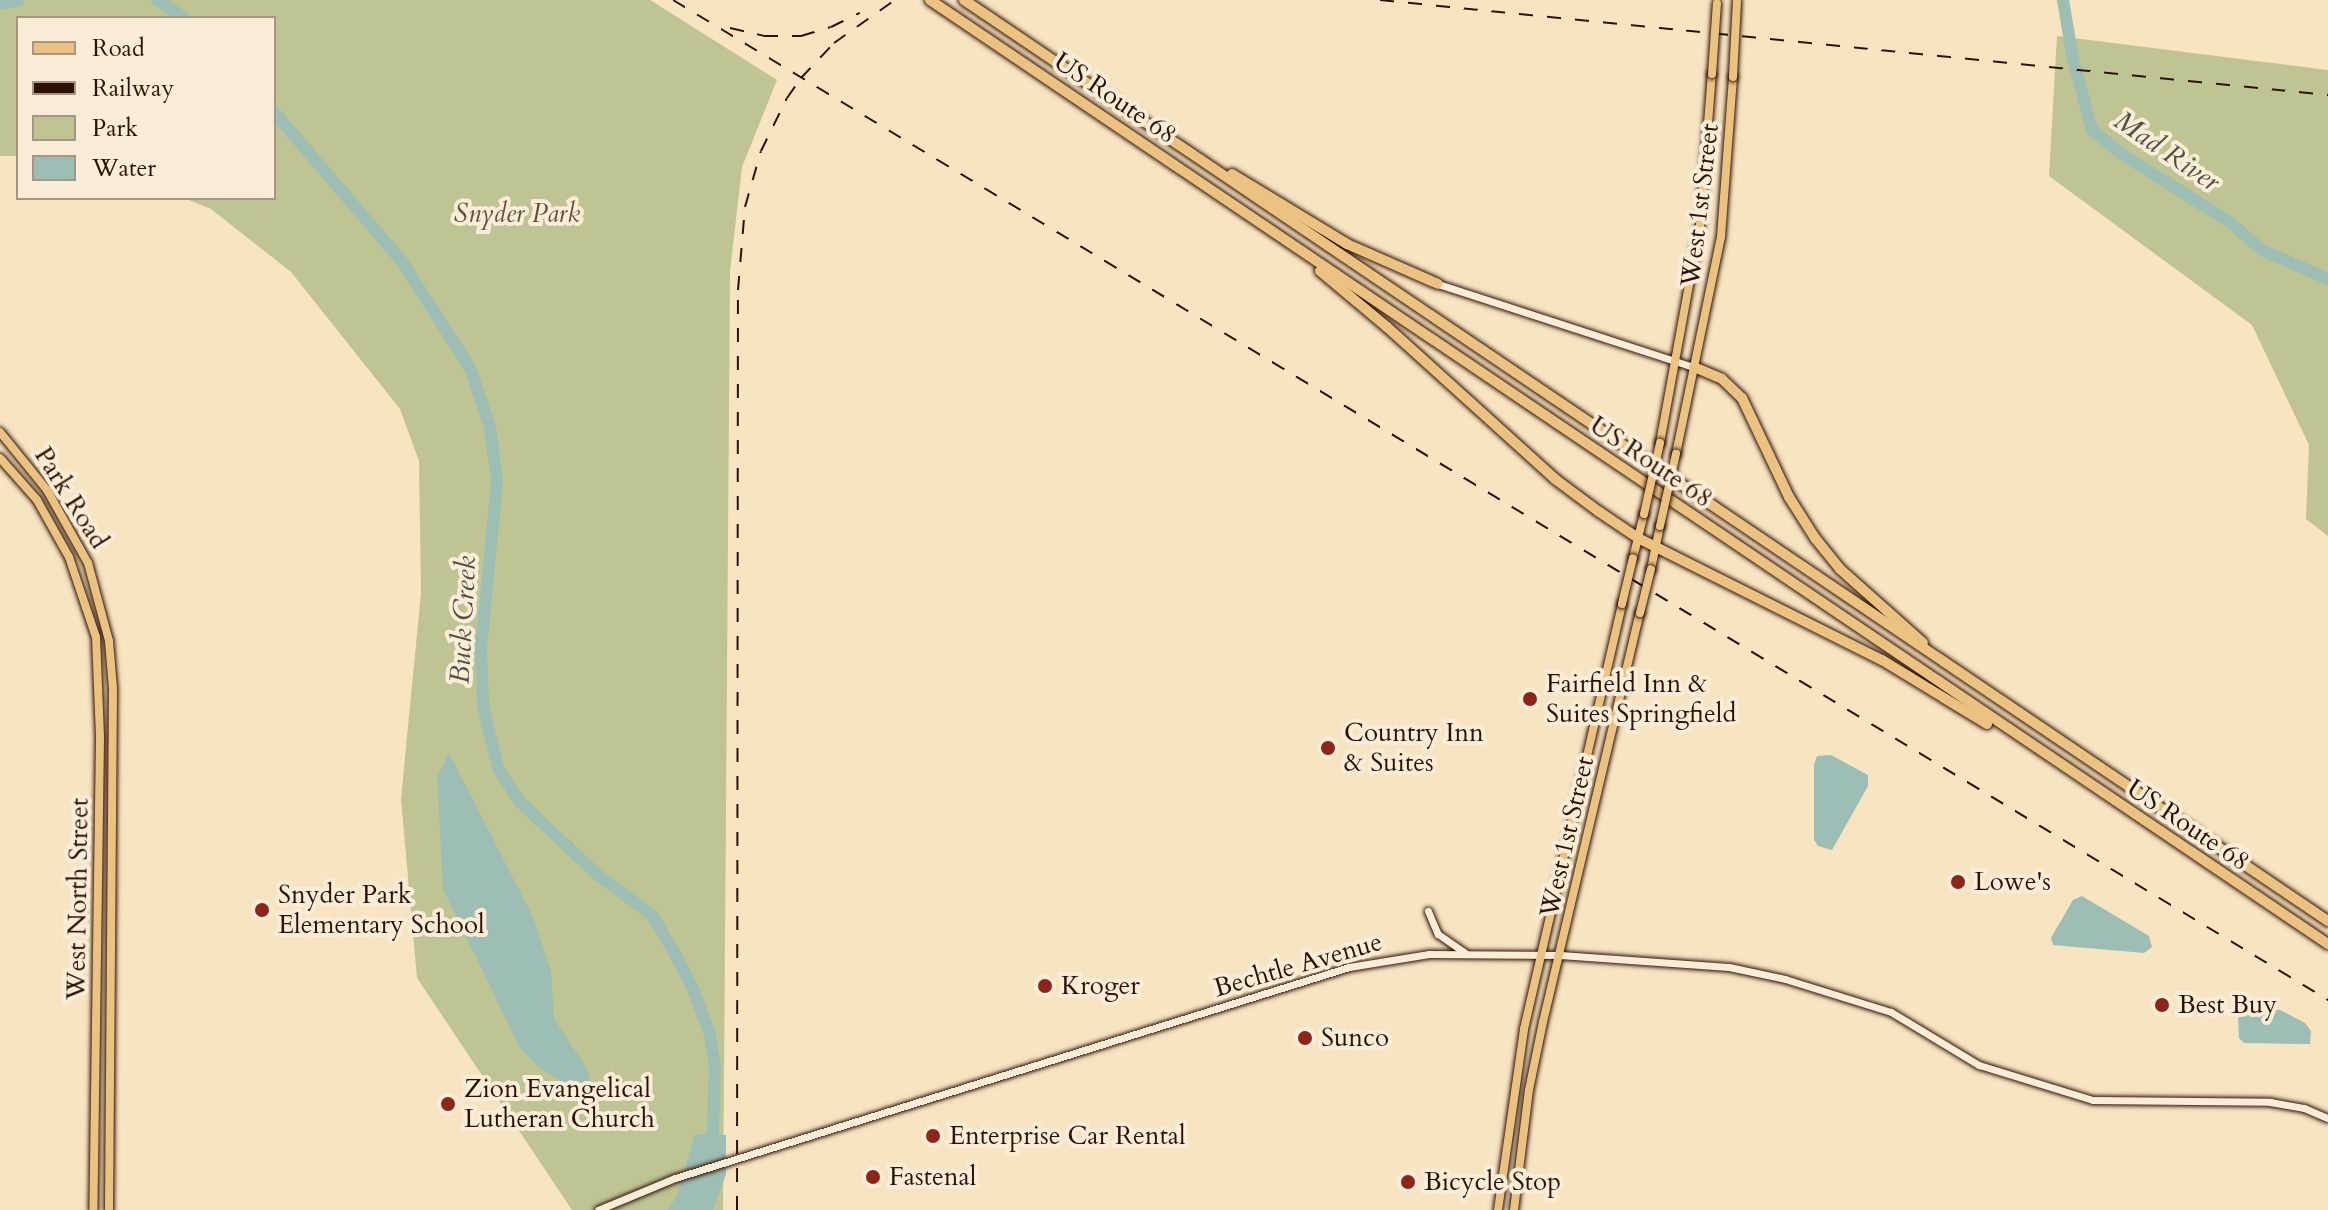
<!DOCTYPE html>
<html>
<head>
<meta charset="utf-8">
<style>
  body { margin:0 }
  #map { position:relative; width:2328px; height:1210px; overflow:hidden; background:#f7e4c1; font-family:Cardo,serif }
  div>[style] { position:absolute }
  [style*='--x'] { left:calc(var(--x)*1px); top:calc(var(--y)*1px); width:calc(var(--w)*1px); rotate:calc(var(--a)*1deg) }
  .green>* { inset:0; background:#bec492 }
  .water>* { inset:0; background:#9dbeb4 }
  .river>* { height:12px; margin:-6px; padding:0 6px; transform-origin:6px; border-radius:6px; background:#9dbeb4 }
  .roads { filter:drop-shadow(0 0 2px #2d1106) drop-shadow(0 0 2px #2d1106) }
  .secondary>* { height:7px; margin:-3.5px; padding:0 3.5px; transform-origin:3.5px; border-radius:3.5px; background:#faedd7 }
  .primary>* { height:8px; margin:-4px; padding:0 4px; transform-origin:4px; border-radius:4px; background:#ecc280 }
  .highway>* { height:10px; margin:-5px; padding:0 5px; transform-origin:5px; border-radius:5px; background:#ecc280 }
  .rail>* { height:2px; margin-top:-1px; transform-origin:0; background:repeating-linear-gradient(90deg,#2d1106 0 14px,transparent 0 28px) }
  .bridges { filter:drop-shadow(0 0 2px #2d1106) drop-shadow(0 0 2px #2d1106) }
  .primary-bridge>* { height:8px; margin:-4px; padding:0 4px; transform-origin:4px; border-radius:4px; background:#ecc280 }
  .dots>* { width:22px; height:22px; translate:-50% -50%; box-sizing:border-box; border:4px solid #faedd7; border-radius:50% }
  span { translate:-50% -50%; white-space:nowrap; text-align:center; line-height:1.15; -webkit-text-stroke:8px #faedd7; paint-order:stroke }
  .street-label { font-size:26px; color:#2d1106 }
  .park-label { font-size:26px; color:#605037; font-style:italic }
  .poi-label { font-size:26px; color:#2d1106 }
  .left { translate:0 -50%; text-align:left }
  .water-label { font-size:28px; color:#544e43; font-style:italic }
  .legend { position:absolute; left:16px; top:16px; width:260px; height:184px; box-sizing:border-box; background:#faedd7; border:2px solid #a89583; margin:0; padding:10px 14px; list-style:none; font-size:24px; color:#2d1106 }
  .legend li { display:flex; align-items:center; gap:16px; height:40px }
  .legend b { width:40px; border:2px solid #a89583 }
</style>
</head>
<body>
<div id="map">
  <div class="green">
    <i style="clip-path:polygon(0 0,650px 0,777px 80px,742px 167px,730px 271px,723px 1210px,572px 1210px,417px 978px,401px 799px,421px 593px,419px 461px,400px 409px,291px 272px,211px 209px,184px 198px,274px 198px,274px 18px,18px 18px,18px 156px,0 156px)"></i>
    <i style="clip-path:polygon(2057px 36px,2328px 70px,2328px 536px,2306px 519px,2309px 445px,2252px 325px,2049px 176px)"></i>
  </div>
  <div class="water">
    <i style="clip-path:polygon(449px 753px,533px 917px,551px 971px,554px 1019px,586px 1067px,596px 1098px,595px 1121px,586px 1097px,539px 1067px,520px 1048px,443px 889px,437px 777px)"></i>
    <i style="clip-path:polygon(1831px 755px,1868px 775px,1868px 786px,1832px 850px,1818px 846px,1814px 840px,1814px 765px,1817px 756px)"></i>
    <i style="clip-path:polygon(2082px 896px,2149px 936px,2152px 947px,2144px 953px,2053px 945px,2051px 938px,2073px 900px)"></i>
    <i style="clip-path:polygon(2243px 1008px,2280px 1010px,2305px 1023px,2311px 1031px,2310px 1044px,2244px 1043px,2239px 1038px,2238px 1019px)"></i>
    <i style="clip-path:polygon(695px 1134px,726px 1135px,726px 1174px,713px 1210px,668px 1210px,677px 1196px)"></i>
  </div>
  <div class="river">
    <i style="--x:157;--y:0;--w:33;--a:33"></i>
    <i style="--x:2063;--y:0;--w:60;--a:80.4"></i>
    <i style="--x:2073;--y:59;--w:73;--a:75"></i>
    <i style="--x:2092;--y:130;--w:36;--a:39"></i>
    <i style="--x:2120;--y:153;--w:131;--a:32.2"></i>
    <i style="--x:2231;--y:223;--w:41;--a:41.1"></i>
    <i style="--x:2262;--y:250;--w:72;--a:23.7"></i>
    <i style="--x:0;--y:4;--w:19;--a:-12"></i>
    <i style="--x:274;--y:112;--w:195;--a:49.4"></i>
    <i style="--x:401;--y:260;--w:128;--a:57.4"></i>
    <i style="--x:470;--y:368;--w:62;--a:71.3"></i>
    <i style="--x:490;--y:427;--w:55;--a:82.7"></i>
    <i style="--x:497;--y:482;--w:167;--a:95.5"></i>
    <i style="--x:481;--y:648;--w:58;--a:88"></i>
    <i style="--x:483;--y:706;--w:64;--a:76.4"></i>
    <i style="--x:498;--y:768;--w:40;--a:57.1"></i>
    <i style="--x:520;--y:802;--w:107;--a:43.1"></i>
    <i style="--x:598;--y:875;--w:67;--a:36.5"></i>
    <i style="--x:652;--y:915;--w:43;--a:59.3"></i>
    <i style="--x:674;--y:952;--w:42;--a:62.8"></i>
    <i style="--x:693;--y:989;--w:48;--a:69.3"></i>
    <i style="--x:710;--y:1034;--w:36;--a:82"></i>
    <i style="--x:715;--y:1070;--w:80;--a:92.1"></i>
  </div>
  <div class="roads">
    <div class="secondary">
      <i style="--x:1438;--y:284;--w:269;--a:18"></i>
      <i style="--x:1428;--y:911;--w:25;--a:67"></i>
      <i style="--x:1438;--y:934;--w:33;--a:35"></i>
      <i style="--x:598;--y:1210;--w:83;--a:-22.6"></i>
      <i style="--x:675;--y:1178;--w:706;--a:-17.38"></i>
      <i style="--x:1349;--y:967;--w:81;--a:-9.2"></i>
      <i style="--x:1429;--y:954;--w:131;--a:0.4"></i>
      <i style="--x:1560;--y:955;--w:169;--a:4.1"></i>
      <i style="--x:1729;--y:967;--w:57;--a:12.1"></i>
      <i style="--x:1785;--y:979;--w:111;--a:17.3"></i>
      <i style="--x:1891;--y:1012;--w:103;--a:31.1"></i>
      <i style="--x:1979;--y:1065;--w:119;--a:17.1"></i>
      <i style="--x:2093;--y:1100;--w:177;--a:0.6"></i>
      <i style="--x:2270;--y:1102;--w:35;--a:10"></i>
      <i style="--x:2304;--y:1108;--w:26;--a:23"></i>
    </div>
    <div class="primary">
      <i style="--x:0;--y:432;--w:75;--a:51"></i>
      <i style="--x:47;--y:490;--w:84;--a:60.7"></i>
      <i style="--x:88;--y:563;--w:81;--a:74.9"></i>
      <i style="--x:109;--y:641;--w:48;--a:85.2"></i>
      <i style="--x:113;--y:689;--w:521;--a:90.44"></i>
      <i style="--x:1660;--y:443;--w:222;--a:-79.6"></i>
      <i style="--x:1700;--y:225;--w:151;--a:-85.5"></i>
      <i style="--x:1676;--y:454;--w:222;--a:-78.3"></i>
      <i style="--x:1721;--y:237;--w:160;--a:-85.7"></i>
      <i style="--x:0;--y:458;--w:56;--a:48.6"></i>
      <i style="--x:37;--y:500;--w:65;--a:60.7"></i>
      <i style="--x:69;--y:557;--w:84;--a:71.4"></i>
      <i style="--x:96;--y:637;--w:101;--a:87.7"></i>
      <i style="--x:100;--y:738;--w:472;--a:90.8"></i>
      <i style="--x:1633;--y:558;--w:45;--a:-76"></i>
      <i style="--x:1651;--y:569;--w:44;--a:-78.2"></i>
      <i style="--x:1498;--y:1210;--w:183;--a:-81.8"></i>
      <i style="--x:1524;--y:1029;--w:436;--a:-77"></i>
      <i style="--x:1514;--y:1210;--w:121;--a:-82.9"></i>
      <i style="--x:1529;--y:1090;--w:69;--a:-78.4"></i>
      <i style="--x:1543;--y:1022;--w:420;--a:-76.7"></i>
    </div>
    <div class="highway">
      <i style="--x:930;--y:0;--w:1687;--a:34.03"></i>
      <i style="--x:964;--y:0;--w:1646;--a:34.03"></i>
      <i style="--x:1232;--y:174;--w:135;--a:31.3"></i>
      <i style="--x:1347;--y:244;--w:99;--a:23.7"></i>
      <i style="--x:1320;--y:271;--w:87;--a:39.9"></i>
      <i style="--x:1387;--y:327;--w:227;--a:42.1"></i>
      <i style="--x:1555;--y:479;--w:54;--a:36.7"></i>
      <i style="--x:1598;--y:511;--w:48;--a:34"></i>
      <i style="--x:1638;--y:538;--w:273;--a:26.6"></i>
      <i style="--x:1882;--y:660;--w:123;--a:31.4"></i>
      <i style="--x:1694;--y:367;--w:30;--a:23"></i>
      <i style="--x:1722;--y:379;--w:28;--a:44"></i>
      <i style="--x:1742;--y:398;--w:110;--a:64.6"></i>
      <i style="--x:1789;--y:497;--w:49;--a:57.6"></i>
      <i style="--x:1815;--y:538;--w:40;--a:51"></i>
      <i style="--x:1840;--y:569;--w:111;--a:41.7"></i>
    </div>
  </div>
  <div class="rail">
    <i style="--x:673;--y:0;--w:1934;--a:31.14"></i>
    <i style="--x:1380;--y:0;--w:953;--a:5.72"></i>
    <i style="--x:730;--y:28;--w:35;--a:13"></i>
    <i style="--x:764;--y:36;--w:37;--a:0"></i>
    <i style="--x:801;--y:36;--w:31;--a:-17"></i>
    <i style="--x:831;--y:27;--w:32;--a:-26"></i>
    <i style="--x:737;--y:1210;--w:920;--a:-89.94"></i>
    <i style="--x:738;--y:290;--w:83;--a:-85.2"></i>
    <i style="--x:745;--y:207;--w:58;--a:-74.1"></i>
    <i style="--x:761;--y:151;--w:59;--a:-63.9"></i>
    <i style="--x:787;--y:98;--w:24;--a:-55"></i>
    <i style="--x:801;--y:78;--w:48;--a:-46.7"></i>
    <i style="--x:834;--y:43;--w:75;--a:-35.2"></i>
  </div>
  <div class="bridges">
    <div class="primary-bridge">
      <i style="--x:1712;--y:74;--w:71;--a:-86"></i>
      <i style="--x:1733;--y:77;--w:76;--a:-87"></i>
      <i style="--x:1644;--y:514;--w:73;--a:-77.3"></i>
      <i style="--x:1660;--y:526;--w:74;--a:-77.5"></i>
      <i style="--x:1622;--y:604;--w:47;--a:-76.6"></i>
      <i style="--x:1640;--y:613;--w:45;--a:-76"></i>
    </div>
  </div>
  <div class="dots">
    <i style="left:1530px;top:699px;background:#8f2418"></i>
    <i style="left:1328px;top:748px;background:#8f2418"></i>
    <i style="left:1958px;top:882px;background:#8f2418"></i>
    <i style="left:262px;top:910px;background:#8f2418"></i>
    <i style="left:1045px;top:986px;background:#8f2418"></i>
    <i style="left:2162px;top:1005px;background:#8f2418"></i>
    <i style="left:1305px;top:1038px;background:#8f2418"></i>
    <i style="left:448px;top:1104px;background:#8f2418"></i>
    <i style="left:933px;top:1136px;background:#8f2418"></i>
    <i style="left:873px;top:1177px;background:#8f2418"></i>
    <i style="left:1408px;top:1182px;background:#8f2418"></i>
  </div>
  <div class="street-label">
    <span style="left:1115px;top:98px;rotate:34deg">US Route 68</span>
    <span style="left:1700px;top:205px;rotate:-83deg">West 1st Street</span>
    <span style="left:1651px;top:462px;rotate:34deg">US Route 68</span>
    <span style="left:71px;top:498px;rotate:58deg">Park Road</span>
    <span style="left:2188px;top:825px;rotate:34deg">US Route 68</span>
    <span style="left:1567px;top:837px;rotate:-77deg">West 1st Street</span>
    <span style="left:78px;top:899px;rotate:-89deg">West North Street</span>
    <span style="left:1298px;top:965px;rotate:-16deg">Bechtle Avenue</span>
  </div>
  <div class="park-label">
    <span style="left:517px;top:214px">Snyder Park</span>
  </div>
  <div class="poi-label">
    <span class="left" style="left:1546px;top:699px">Fairfield Inn &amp;<br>Suites Springfield</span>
    <span class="left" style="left:1344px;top:748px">Country Inn<br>&amp; Suites</span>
    <span class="left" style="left:1974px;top:882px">Lowe's</span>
    <span class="left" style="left:278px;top:910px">Snyder Park<br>Elementary School</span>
    <span class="left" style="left:1061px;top:986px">Kroger</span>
    <span class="left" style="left:2178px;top:1005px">Best Buy</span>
    <span class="left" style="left:1321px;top:1038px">Sunco</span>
    <span class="left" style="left:464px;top:1104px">Zion Evangelical<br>Lutheran Church</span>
    <span class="left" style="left:949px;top:1136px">Enterprise Car Rental</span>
    <span class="left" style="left:889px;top:1177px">Fastenal</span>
    <span class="left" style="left:1424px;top:1182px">Bicycle Stop</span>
  </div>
  <div class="water-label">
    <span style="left:2167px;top:151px;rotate:34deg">Mad River</span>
    <span style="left:463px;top:620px;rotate:-87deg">Buck Creek</span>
  </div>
  <ul class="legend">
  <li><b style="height:10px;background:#ecc280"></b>Road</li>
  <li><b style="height:10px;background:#2d1106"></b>Railway</li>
  <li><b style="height:22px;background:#bec492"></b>Park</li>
  <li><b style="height:22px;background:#9dbeb4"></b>Water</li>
  </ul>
</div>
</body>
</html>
